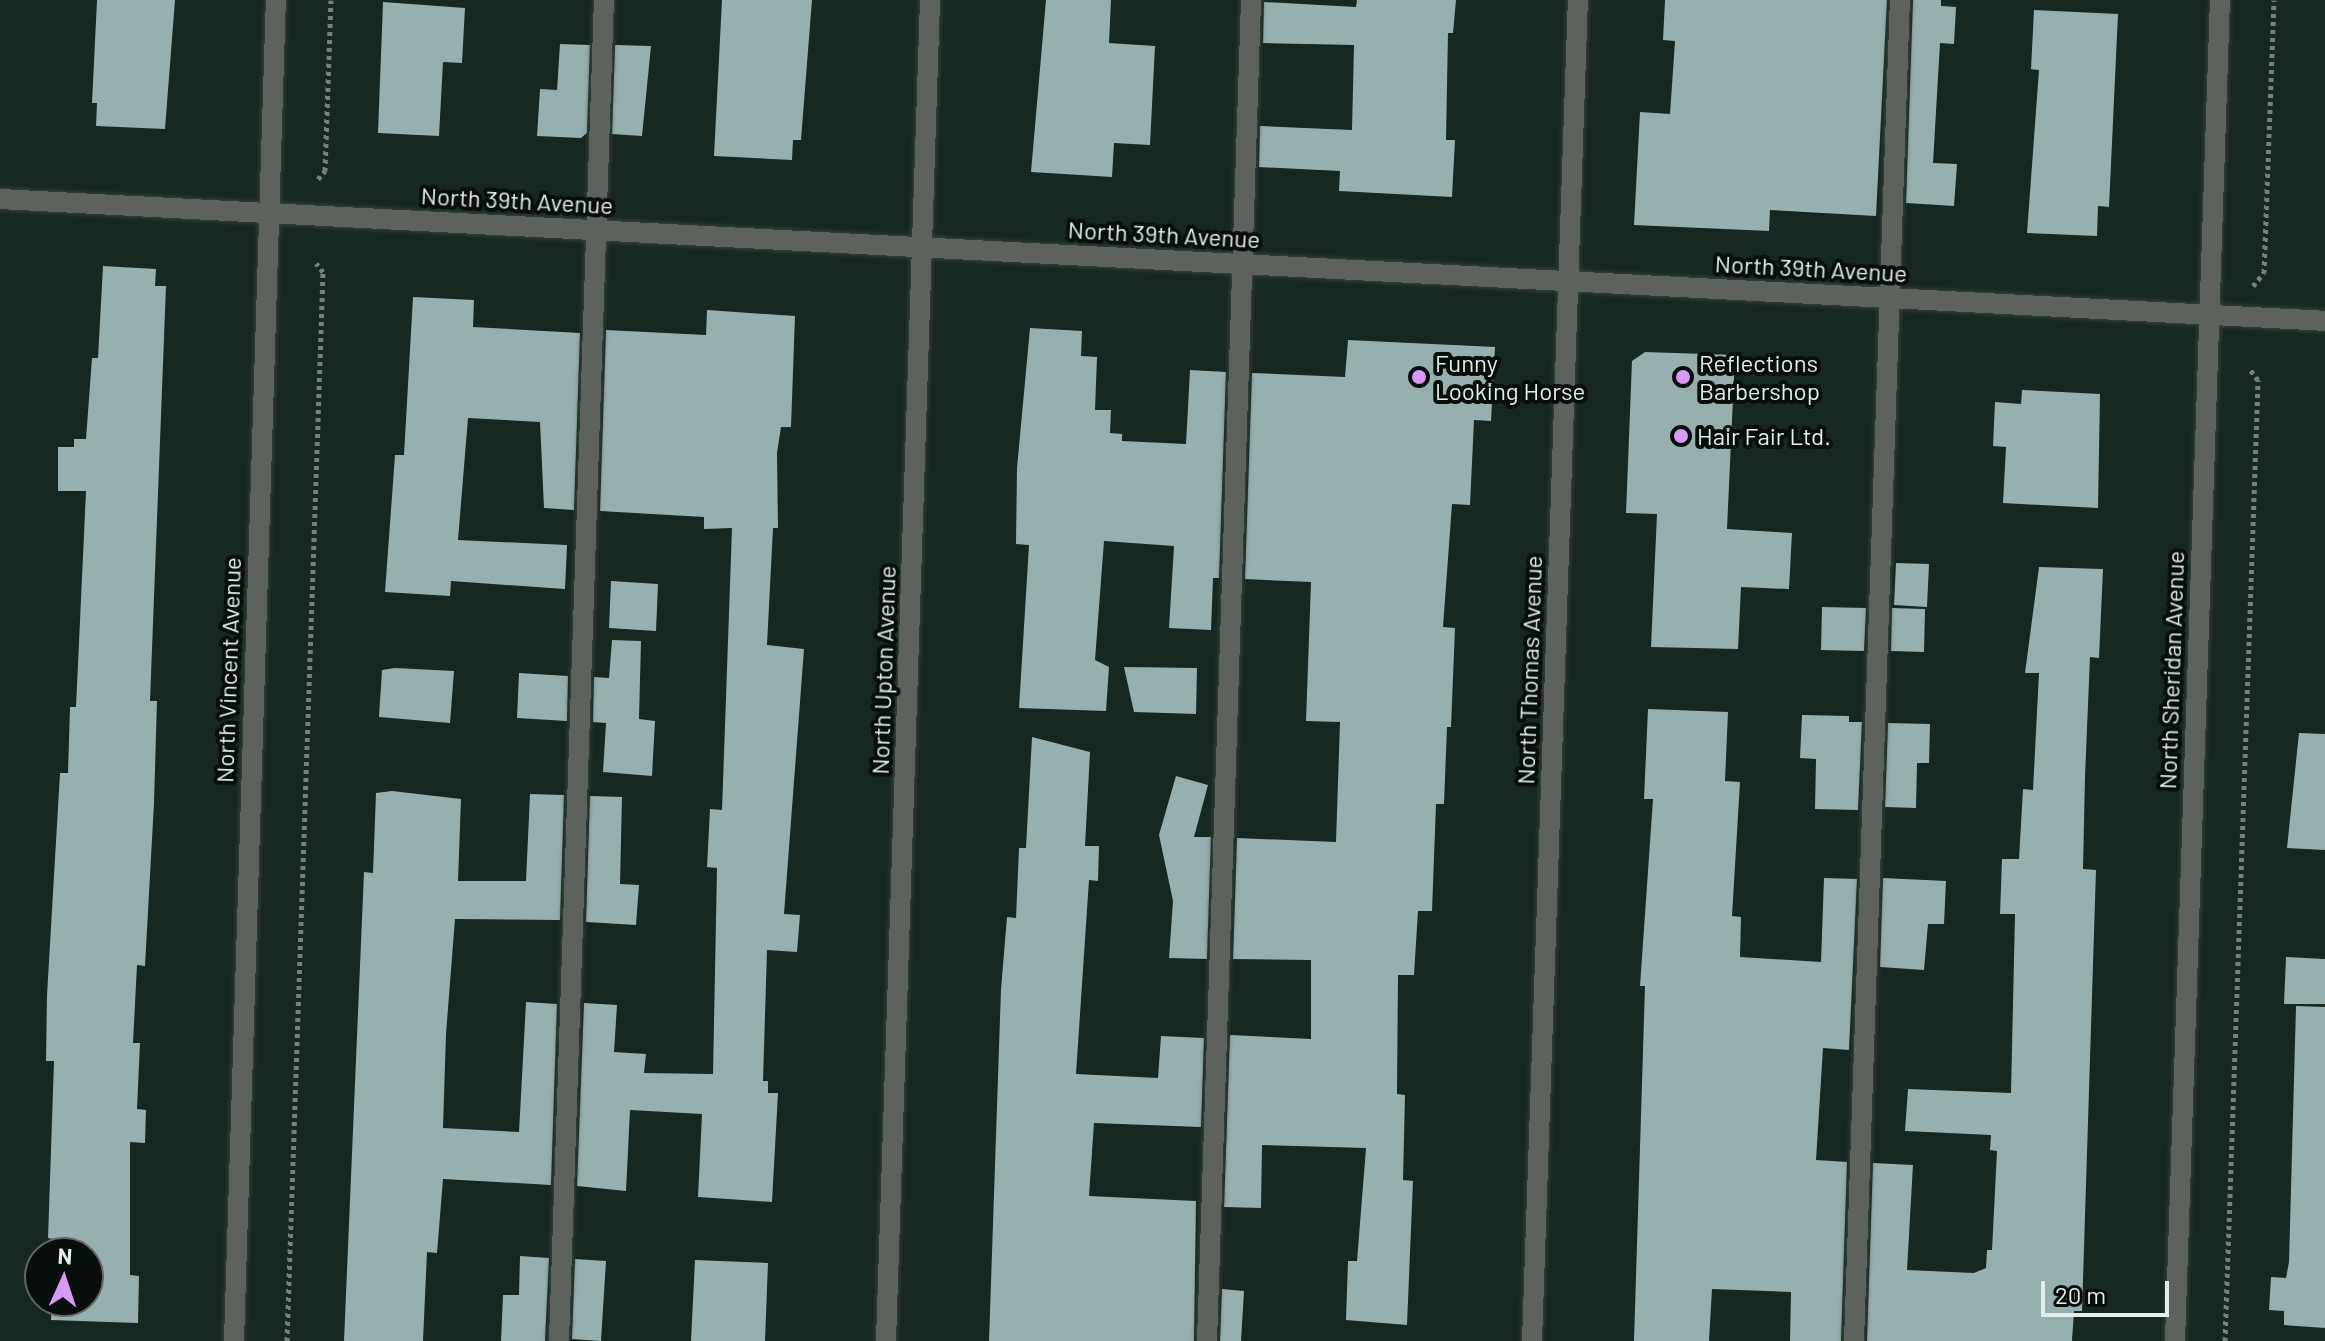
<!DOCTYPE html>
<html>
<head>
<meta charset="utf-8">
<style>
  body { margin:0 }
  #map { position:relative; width:2325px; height:1341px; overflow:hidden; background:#172721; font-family:Barlow,sans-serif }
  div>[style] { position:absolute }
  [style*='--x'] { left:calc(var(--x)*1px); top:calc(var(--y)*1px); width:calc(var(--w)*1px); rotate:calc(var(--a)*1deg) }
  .building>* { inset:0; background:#98afaf }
  .path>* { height:5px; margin-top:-2.5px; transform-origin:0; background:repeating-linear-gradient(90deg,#74817c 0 4px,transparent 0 8px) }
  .roads { filter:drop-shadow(0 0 2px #34433d) drop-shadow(0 0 2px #34433d) }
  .lane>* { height:20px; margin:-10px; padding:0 10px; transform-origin:10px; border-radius:10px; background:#5d625c }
  .street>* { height:20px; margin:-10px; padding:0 10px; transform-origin:10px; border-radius:10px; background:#5d625c }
  .dots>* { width:22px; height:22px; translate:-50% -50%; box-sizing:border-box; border:4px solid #080e0b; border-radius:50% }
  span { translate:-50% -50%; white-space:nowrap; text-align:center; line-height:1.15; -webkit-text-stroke:8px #080e0b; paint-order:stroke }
  .street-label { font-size:24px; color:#e3ede9 }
  .poi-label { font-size:24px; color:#e3ede9 }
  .left { translate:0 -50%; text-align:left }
  .north { position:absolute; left:24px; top:1237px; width:80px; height:80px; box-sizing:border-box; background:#080e0b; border:2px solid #606764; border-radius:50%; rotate:3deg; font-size:22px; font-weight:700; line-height:32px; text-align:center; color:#e3ede9 }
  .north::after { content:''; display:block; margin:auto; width:28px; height:36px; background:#d99af7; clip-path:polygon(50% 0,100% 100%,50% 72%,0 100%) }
  .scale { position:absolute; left:2041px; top:1281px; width:128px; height:36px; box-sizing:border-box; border:4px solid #e3ede9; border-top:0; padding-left:10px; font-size:24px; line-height:28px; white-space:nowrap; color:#e3ede9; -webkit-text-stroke:6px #080e0b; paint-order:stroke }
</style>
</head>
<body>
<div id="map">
  <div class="building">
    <i style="clip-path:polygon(97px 0,175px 0,165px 129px,96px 126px,97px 103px,92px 103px)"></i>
    <i style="clip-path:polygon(722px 0,812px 0,801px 140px,793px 140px,792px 160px,714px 156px)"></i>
    <i style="clip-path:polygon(1046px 0,1111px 0,1109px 43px,1155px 46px,1150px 145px,1114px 143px,1112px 177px,1031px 172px)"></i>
    <i style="clip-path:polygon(1357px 0,1456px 0,1453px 33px,1448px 33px,1446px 140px,1455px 140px,1452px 197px,1339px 191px,1340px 171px,1259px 167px,1260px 126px,1352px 130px,1354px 45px,1263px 43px,1264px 2px,1356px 7px)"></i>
    <i style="clip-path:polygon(1665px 0,1887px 0,1876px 216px,1770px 210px,1769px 231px,1634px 225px,1640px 112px,1670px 114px,1675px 41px,1663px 40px)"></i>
    <i style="clip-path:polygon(1913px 0,1941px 0,1941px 6px,1956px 7px,1954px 44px,1940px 43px,1933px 163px,1957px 164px,1954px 206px,1906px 203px)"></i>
    <i style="clip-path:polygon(383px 2px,465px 8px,462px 63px,443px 62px,439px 136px,378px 133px)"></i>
    <i style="clip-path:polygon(2034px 10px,2118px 14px,2109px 207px,2098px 206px,2097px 236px,2027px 233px,2039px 70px,2031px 69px)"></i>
    <i style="clip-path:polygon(560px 44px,590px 45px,587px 133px,581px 138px,537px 136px,540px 89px,557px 90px)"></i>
    <i style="clip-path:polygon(615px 45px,651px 46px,642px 136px,612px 134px)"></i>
    <i style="clip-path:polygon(103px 266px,156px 269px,155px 286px,166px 286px,150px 701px,157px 701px,154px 803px,145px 966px,137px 965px,133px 1043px,140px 1043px,137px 1109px,146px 1110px,145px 1143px,130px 1142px,130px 1275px,139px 1276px,138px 1323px,51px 1320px,52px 1301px,88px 1301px,88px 1253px,53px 1253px,53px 1239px,48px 1238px,54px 1061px,46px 1061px,47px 995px,60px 773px,68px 773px,70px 707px,76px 707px,86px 491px,58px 491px,58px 447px,74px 447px,74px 439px,86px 439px,92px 358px,98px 358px)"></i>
    <i style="clip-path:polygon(413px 297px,474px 300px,473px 327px,580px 333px,574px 510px,544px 508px,540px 422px,468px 418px,458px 540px,567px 545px,565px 589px,451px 581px,450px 596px,385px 592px,395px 455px,404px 455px)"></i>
    <i style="clip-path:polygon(707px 310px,795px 316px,791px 427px,781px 427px,777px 453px,778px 528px,773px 528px,767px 645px,804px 649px,784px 914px,800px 915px,797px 952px,767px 950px,763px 1081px,768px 1081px,768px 1093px,778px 1093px,772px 1202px,698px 1197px,702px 1114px,630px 1110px,626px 1191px,577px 1186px,584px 1003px,617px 1005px,614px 1052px,646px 1054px,644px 1073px,713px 1074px,717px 868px,707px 867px,710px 809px,722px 810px,732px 528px,704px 529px,704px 517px,600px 511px,606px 330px,706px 335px)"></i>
    <i style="clip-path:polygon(1030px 328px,1082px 331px,1081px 356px,1097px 357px,1095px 410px,1111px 410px,1110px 433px,1122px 434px,1122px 441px,1186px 444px,1190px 370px,1226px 372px,1219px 578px,1213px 578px,1211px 630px,1169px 628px,1174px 546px,1104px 541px,1095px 660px,1109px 667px,1106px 711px,1019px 708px,1029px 545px,1016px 544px,1017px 468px)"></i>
    <i style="clip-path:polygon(1348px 340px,1495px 347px,1491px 421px,1474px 420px,1470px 505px,1452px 504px,1443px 627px,1455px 628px,1451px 727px,1447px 727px,1444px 804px,1436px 804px,1432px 911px,1418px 911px,1414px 975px,1398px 975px,1397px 1094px,1405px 1095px,1403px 1180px,1413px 1181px,1407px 1325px,1346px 1320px,1348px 1261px,1357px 1261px,1366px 1148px,1262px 1145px,1261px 1208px,1224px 1207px,1230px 1035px,1311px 1039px,1311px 960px,1233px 959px,1237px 838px,1336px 842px,1340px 722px,1306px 721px,1311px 582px,1245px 579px,1252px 373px,1345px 377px)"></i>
    <i style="clip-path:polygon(1645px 352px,1735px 355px,1727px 529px,1792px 533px,1789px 589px,1741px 587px,1738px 649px,1651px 647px,1657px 514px,1626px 513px,1632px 361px)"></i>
    <i style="clip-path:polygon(2022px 390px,2100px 394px,2098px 508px,2003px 503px,2006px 447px,1993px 446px,1995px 402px,2021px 404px)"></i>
    <i style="clip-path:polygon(1896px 563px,1929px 564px,1927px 607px,1894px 605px)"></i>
    <i style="clip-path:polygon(2039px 567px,2103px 569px,2099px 658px,2090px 657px,2085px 777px,2083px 869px,2096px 870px,2082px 1311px,2074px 1311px,2072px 1341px,1867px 1341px,1873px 1163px,1913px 1165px,1907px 1270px,1974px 1273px,1986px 1268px,1987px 1250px,1992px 1250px,1997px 1151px,1990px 1150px,1991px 1135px,1905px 1131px,1908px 1089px,2011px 1093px,2015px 914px,2000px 914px,2002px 859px,2019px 859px,2023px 789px,2033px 790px,2039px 673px,2025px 673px)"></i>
    <i style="clip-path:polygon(611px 581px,658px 584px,656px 631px,609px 628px)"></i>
    <i style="clip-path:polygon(1822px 607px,1866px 608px,1864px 651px,1821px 650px)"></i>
    <i style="clip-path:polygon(1892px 608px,1925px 609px,1924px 652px,1891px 651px)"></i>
    <i style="clip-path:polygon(612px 640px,641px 641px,639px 719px,655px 721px,652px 776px,603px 772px,606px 723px,593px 722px,594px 677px,609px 678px)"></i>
    <i style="clip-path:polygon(1124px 667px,1197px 668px,1196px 714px,1134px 712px)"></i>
    <i style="clip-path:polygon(395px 668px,454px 671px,450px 723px,379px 717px,382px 670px)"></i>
    <i style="clip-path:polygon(519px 673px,568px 676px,567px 721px,517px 718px)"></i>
    <i style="clip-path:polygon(1648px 709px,1728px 712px,1725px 781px,1740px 782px,1732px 916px,1741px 917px,1740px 957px,1821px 962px,1824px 878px,1857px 879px,1849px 1050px,1823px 1048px,1816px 1160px,1847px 1162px,1841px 1341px,1790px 1341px,1791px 1292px,1712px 1289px,1709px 1341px,1634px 1341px,1645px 986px,1640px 986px,1653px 799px,1644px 799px)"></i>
    <i style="clip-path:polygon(1802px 715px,1849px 716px,1849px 722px,1862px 722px,1858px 810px,1815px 809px,1816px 759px,1800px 758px)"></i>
    <i style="clip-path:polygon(1888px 723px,1930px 724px,1929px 763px,1917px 763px,1916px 808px,1885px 807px)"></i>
    <i style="clip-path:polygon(2299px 733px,2325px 734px,2325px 850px,2287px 848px)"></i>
    <i style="clip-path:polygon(1032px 737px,1090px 752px,1085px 846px,1099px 846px,1098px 881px,1089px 880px,1076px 1074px,1158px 1078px,1161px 1036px,1204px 1038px,1201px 1127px,1094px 1123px,1089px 1196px,1196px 1201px,1194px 1341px,989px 1341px,1001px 989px,1007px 917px,1016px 918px,1019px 848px,1026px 848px)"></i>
    <i style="clip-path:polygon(1176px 776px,1208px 785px,1194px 837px,1211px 837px,1207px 959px,1169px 958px,1173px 901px,1159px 835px)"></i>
    <i style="clip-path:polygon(392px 791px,461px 799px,458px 881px,526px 881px,530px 794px,564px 795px,560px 920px,455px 919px,446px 1034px,443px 1128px,519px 1132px,526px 1002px,557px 1004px,551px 1185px,443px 1179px,437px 1253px,427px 1252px,423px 1341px,344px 1341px,364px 872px,373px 873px,376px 793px)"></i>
    <i style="clip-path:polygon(590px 796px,622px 797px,620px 884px,639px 885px,636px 925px,586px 922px)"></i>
    <i style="clip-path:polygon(1883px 878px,1946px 881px,1944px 924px,1928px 924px,1924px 970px,1880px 967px)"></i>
    <i style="clip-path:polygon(2286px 957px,2325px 959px,2325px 1004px,2284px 1004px)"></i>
    <i style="clip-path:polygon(2296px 1006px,2325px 1007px,2325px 1328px,2284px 1325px,2284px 1311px,2269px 1310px,2271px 1277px,2286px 1278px,2289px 1262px)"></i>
    <i style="clip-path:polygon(520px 1256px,549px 1258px,545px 1341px,501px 1341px,503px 1295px,519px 1295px)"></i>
    <i style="clip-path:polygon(575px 1259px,606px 1261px,601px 1341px,572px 1339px)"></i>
    <i style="clip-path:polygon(695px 1260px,768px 1263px,765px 1341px,691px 1341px)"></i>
    <i style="clip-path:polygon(1222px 1289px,1244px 1291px,1241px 1341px,1220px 1341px)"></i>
  </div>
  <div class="path">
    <i style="--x:318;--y:179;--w:11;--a:-49"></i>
    <i style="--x:325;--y:171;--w:171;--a:-88"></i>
    <i style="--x:2253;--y:286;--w:17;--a:-50"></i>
    <i style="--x:2264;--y:273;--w:273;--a:-87.9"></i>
    <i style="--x:287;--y:1341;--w:1070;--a:-88.07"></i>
    <i style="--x:323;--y:272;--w:11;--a:-128"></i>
    <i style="--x:2225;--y:1341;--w:962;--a:-88.03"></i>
    <i style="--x:2258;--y:380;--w:15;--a:-127"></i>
  </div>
  <div class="roads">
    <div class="lane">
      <i style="--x:559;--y:1341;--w:1342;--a:-88.08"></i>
      <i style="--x:1207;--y:1341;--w:1342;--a:-88.12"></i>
      <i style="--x:1854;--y:1341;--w:1342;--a:-88.04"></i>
    </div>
    <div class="street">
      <i style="--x:0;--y:199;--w:2328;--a:3"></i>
      <i style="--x:234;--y:1341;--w:1342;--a:-88.21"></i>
      <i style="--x:886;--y:1341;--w:1342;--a:-88.12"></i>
      <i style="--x:1532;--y:1341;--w:1342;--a:-88.04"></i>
      <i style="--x:2175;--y:1341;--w:1342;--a:-88.08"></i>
    </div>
  </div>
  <div class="dots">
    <i style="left:1419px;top:377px;background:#d99af7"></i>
    <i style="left:1683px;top:377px;background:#d99af7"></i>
    <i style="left:1681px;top:436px;background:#d99af7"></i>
  </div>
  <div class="street-label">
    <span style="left:517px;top:200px;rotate:3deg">North 39th Avenue</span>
    <span style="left:1164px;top:234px;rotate:3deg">North 39th Avenue</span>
    <span style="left:1811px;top:268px;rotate:3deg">North 39th Avenue</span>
    <span style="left:228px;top:670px;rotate:-88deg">North Vincent Avenue</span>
    <span style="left:883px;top:670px;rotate:-88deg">North Upton Avenue</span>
    <span style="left:1529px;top:670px;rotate:-88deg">North Thomas Avenue</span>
    <span style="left:2171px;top:670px;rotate:-88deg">North Sheridan Avenue</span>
  </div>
  <div class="poi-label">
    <span class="left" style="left:1435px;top:377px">Funny<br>Looking Horse</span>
    <span class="left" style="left:1699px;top:377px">Reflections<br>Barbershop</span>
    <span class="left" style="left:1697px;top:436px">Hair Fair Ltd.</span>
  </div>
  <div class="north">N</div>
  <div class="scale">20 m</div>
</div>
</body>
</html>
